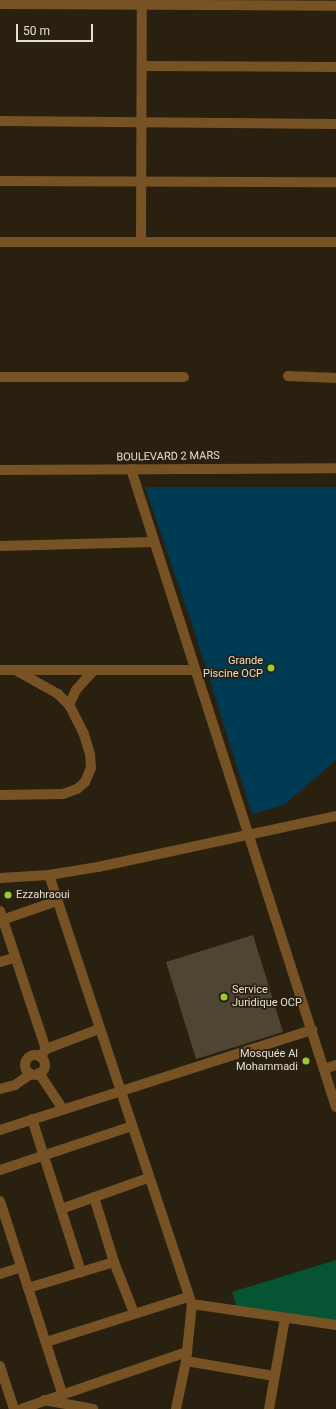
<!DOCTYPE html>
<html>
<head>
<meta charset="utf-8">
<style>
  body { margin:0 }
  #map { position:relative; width:336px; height:1409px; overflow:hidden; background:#2a2010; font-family:Roboto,sans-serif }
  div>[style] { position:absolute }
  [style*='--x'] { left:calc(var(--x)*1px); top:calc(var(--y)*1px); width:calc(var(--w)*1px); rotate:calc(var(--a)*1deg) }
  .green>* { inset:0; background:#075435 }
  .water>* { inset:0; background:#003b54 }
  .building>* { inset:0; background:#4f4533 }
  .minor>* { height:10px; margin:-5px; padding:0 5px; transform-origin:5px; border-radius:5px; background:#775224 }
  .minor>.ring { margin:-5px; padding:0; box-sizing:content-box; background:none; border:10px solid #775224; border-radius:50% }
  .dots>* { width:11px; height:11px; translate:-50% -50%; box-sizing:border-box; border:2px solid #2a2010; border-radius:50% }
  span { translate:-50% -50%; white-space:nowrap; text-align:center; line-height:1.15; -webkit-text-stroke:3.5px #2a2010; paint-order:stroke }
  .street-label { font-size:11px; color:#e4ddd3 }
  .poi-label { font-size:11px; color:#e4ddd3 }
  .right { translate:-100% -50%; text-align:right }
  .left { translate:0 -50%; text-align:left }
  .scale { position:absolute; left:16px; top:24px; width:77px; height:18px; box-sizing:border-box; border:2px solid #e4ddd3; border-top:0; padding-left:5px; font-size:12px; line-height:14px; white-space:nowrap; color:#e4ddd3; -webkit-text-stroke:3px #2a2010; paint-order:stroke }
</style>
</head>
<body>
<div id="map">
  <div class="green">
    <i style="clip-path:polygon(336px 1260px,336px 1322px,237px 1308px,232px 1292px)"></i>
  </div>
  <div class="water">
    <i style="clip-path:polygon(145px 487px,336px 487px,336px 760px,284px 805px,252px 814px,195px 633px)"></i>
  </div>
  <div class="building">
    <i style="clip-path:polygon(253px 935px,283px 1032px,196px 1059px,166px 962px)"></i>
  </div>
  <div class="minor">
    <i style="--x:0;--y:4;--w:336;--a:0.3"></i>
    <i style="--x:142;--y:66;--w:194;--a:0.3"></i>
    <i style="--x:0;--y:121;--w:336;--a:0.5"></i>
    <i style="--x:0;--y:181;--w:336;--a:0.2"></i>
    <i style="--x:141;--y:241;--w:241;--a:-89.8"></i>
    <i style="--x:0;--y:242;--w:336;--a:0"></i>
    <i style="--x:288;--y:376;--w:48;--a:2.4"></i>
    <i style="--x:0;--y:377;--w:184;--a:0"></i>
    <i style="--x:131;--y:469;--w:670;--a:72.19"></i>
    <i style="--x:0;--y:470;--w:336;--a:-0.3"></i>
    <i style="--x:0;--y:546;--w:154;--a:-1.5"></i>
    <i style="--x:0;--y:670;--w:195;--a:0"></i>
    <i style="--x:17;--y:671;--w:47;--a:29.3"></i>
    <i style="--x:58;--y:694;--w:16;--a:45"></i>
    <i style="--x:0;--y:795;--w:63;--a:-0.9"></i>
    <i style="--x:63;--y:794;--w:15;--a:-20"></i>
    <i style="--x:77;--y:789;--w:11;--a:-41"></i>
    <i style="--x:85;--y:782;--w:15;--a:-67"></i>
    <i style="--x:91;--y:768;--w:14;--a:-94"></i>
    <i style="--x:90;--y:754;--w:21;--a:-107"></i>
    <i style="--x:84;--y:734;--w:33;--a:-117"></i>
    <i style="--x:69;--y:705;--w:17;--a:-65"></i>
    <i style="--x:76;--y:690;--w:27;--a:-48"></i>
    <i style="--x:49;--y:875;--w:452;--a:71.6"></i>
    <i style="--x:192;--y:1304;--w:57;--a:96"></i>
    <i style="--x:186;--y:1361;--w:49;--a:101.8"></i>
    <i style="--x:0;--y:878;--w:49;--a:-3.5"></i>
    <i style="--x:49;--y:875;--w:50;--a:-9.3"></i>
    <i style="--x:98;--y:867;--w:243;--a:-12.1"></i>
    <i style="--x:0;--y:911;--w:145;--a:71.6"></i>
    <i style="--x:46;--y:1049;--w:10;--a:127"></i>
    <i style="--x:2;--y:920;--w:58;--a:-19.1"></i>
    <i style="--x:0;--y:962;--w:15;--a:-16"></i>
    <i style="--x:46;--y:1049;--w:57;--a:-20.7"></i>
    <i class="ring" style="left:25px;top:1055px;width:10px;height:10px"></i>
    <i style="--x:324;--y:1069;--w:13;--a:-18"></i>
    <i style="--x:39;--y:1073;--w:42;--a:56.7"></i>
    <i style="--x:0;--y:1089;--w:16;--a:-15"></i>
    <i style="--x:15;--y:1085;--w:19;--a:-35"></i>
    <i style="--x:32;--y:1119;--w:161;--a:72.2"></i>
    <i style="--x:0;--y:1130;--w:328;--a:-17.8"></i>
    <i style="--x:0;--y:1170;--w:139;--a:-18.4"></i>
    <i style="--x:94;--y:1197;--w:68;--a:72.9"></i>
    <i style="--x:114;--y:1262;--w:55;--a:68.6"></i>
    <i style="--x:0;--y:1201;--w:202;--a:72.1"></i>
    <i style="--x:61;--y:1209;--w:92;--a:-19.6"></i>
    <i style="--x:0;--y:1274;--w:22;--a:-18"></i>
    <i style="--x:28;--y:1288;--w:90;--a:-16.8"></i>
    <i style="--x:192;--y:1304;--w:146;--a:8.3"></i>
    <i style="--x:46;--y:1342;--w:149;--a:-17.6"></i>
    <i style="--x:186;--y:1361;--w:89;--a:9.7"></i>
    <i style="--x:0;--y:1366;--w:45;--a:72"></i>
    <i style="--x:44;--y:1400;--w:50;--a:10.4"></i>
    <i style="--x:21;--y:1409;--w:176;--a:-19"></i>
    <i style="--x:269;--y:1409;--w:92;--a:-80"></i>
  </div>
  <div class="dots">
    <i style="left:271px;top:668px;background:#9acb35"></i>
    <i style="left:8px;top:895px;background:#9acb35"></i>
    <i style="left:224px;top:997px;background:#9acb35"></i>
    <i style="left:306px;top:1061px;background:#9acb35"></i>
  </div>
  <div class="street-label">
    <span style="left:168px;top:457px;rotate:-1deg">BOULEVARD 2 MARS</span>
  </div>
  <div class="poi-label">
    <span class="right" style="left:263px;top:668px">Grande<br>Piscine OCP</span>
    <span class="left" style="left:16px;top:895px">Ezzahraoui</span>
    <span class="left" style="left:232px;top:997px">Service<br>Juridique OCP</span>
    <span class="right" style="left:298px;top:1061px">Mosquée Al<br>Mohammadi</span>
  </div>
  <div class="scale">50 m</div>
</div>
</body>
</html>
